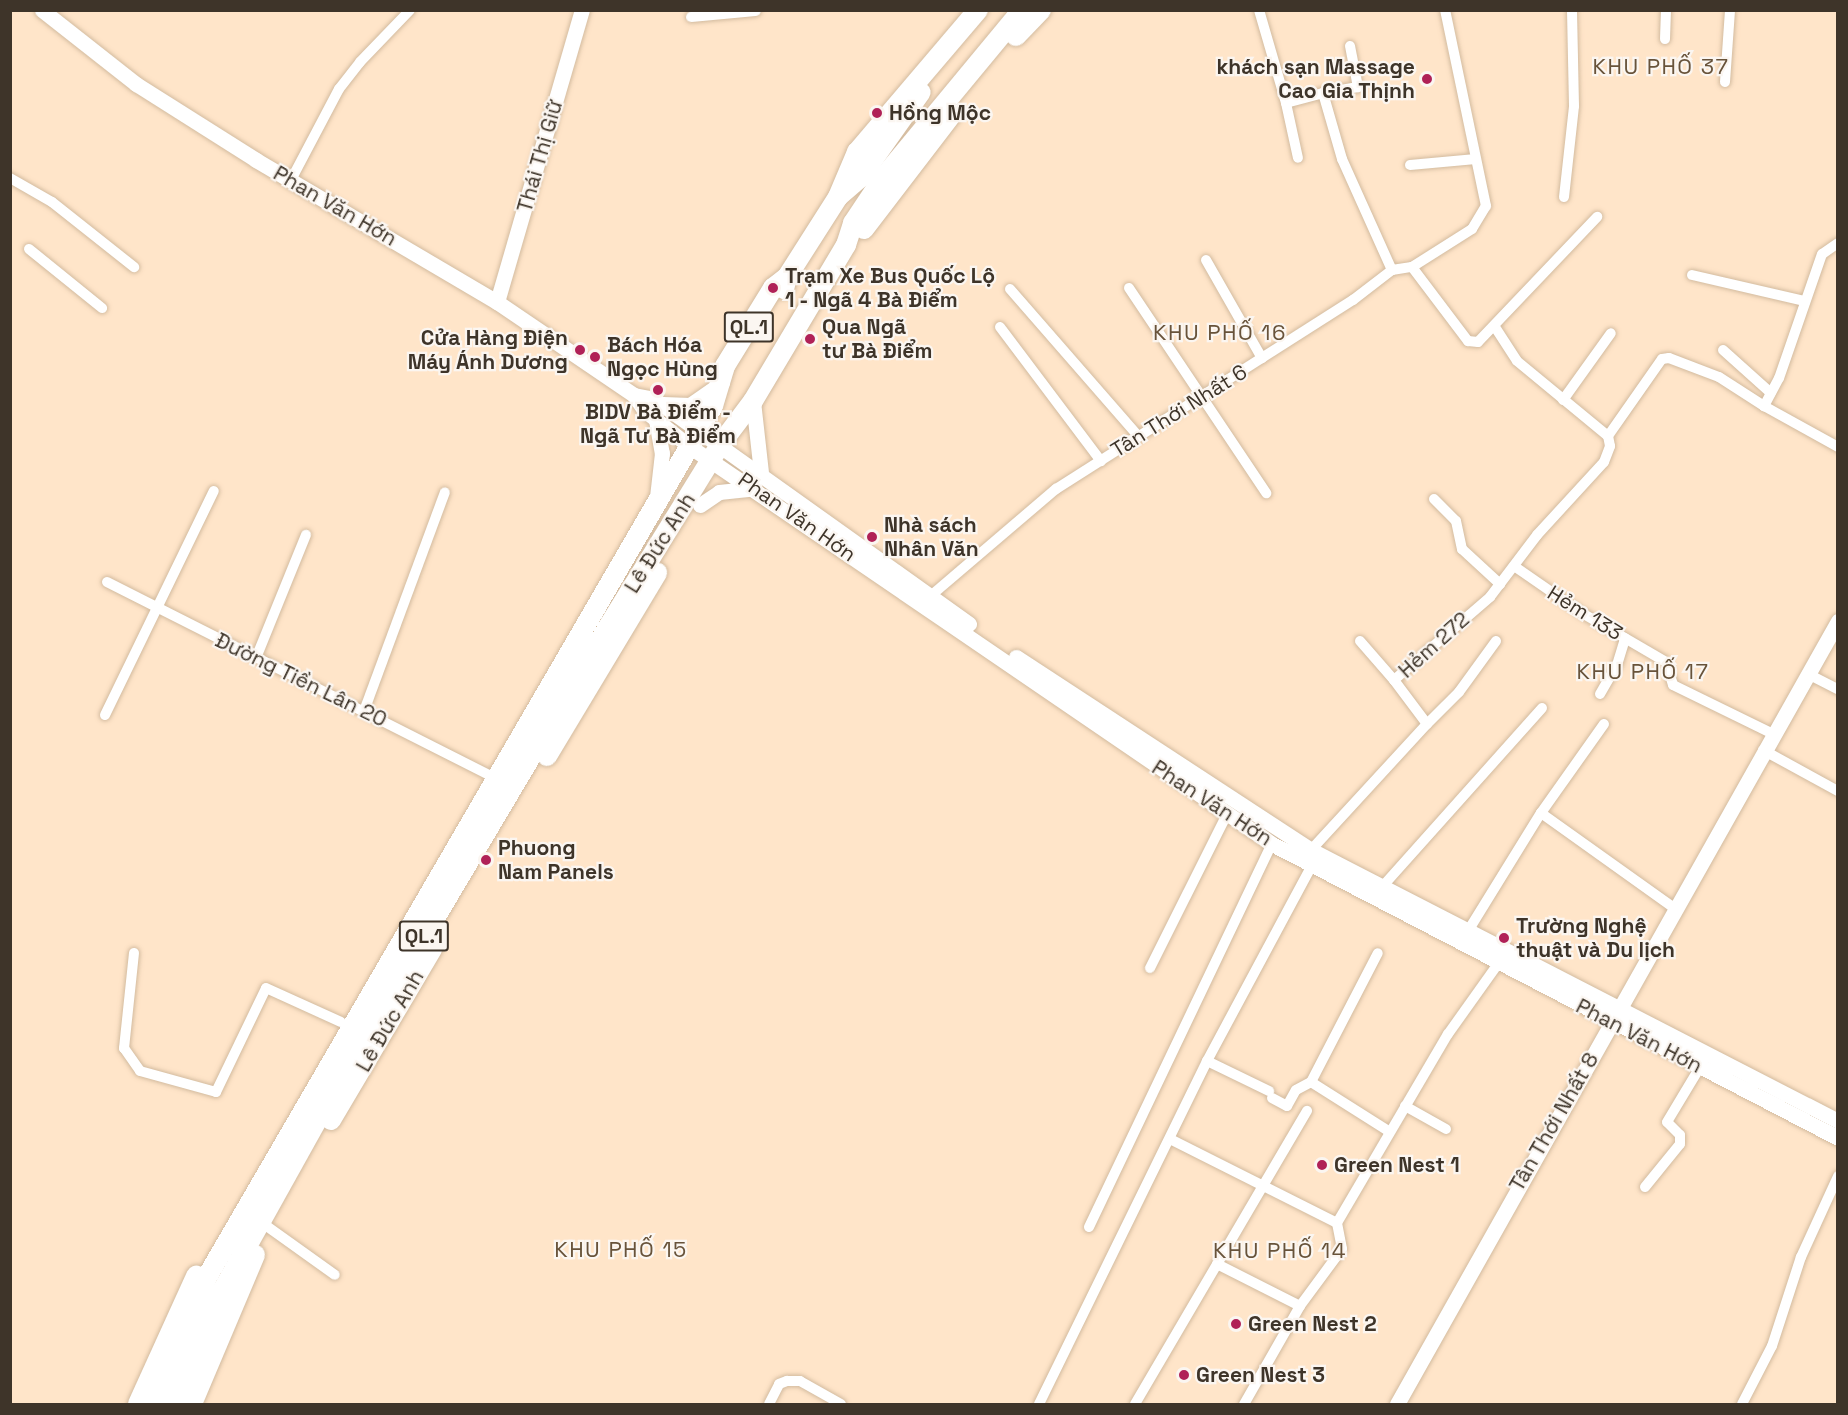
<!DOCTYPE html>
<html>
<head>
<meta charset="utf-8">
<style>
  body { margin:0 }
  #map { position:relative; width:1848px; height:1415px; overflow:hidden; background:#ffe5c9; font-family:"Space Grotesk",sans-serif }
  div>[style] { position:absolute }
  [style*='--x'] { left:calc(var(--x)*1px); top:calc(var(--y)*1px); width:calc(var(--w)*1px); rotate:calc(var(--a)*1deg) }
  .roads { filter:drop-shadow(0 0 2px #d3bb9f) drop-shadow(0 0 2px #d3bb9f) }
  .street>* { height:10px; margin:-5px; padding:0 5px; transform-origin:5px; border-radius:5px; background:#fff }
  .secondary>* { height:15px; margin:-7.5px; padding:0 7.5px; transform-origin:7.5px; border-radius:7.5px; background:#fff }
  .highway>* { height:20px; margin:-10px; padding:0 10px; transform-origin:10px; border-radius:10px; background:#fff }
  .dots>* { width:16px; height:16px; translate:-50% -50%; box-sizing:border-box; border:3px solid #fbf6f1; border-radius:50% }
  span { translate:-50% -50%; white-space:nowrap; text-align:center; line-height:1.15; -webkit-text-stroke:4.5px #fbf6f1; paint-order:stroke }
  .shield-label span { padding:2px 4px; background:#fbf6f1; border:2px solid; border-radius:4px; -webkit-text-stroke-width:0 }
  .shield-label { font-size:20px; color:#3e3429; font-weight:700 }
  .poi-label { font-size:21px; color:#3e3429; font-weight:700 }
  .right { translate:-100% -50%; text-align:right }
  .left { translate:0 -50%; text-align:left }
  .street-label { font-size:21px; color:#3e3429 }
  .neighbourhood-label { font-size:22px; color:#68533a; letter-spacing:1.5px }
  .frame { position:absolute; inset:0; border:12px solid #3e3429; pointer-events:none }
</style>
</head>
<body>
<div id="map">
  <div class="roads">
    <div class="street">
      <i style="--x:1259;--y:10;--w:97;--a:73.8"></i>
      <i style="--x:1286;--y:103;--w:38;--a:-15"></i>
      <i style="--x:691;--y:17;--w:65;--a:-5.3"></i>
      <i style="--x:1665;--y:39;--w:29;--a:-88"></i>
      <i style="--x:1350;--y:46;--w:42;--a:79"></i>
      <i style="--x:1358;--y:87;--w:36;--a:170"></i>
      <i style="--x:1323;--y:93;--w:69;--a:73.9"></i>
      <i style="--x:1342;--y:159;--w:122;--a:65.8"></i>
      <i style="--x:1725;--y:82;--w:72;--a:-86"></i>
      <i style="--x:1286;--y:103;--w:56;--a:77.7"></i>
      <i style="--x:1410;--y:165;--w:66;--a:-5.2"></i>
      <i style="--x:10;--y:178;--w:48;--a:29.7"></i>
      <i style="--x:52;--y:202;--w:105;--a:38.4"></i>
      <i style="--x:291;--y:180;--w:103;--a:-62.2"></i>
      <i style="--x:339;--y:89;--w:34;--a:-52"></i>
      <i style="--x:360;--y:62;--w:72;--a:-46.1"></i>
      <i style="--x:1564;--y:197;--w:92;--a:-83.7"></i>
      <i style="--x:1574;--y:106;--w:96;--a:-91.2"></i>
      <i style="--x:1838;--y:243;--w:19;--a:145"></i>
      <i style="--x:1822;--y:254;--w:131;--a:109.1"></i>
      <i style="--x:1779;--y:378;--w:32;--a:118"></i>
      <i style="--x:1764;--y:406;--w:85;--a:29"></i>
      <i style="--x:29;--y:249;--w:94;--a:38.9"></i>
      <i style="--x:1206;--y:260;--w:113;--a:60.3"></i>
      <i style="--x:1412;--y:267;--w:93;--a:52.9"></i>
      <i style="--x:1468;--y:341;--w:10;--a:6"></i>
      <i style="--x:1478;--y:342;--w:173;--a:-46.4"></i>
      <i style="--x:1692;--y:275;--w:116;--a:13"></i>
      <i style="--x:1129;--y:288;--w:247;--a:56.2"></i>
      <i style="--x:1010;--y:289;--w:196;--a:48.9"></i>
      <i style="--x:1000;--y:327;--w:168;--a:53"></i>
      <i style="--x:1495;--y:327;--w:40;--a:57.1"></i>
      <i style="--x:1517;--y:361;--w:118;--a:39.5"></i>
      <i style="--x:1723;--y:350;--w:64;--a:41.9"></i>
      <i style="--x:1563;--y:400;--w:82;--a:-54.4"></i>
      <i style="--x:1608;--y:436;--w:94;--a:-55"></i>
      <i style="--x:1662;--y:359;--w:7;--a:-8"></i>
      <i style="--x:1669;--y:358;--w:53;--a:20.8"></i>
      <i style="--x:1719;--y:377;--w:54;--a:32.8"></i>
      <i style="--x:1434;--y:499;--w:31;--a:45"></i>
      <i style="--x:1456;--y:521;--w:29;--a:78"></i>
      <i style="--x:1462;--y:549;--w:52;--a:42.6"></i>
      <i style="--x:1514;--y:566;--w:83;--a:34.7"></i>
      <i style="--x:1582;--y:613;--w:97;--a:30.3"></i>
      <i style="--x:1666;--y:662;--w:24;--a:73"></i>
      <i style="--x:1673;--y:685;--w:111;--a:26.1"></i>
      <i style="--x:107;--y:582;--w:435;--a:26.8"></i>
      <i style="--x:927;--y:599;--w:170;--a:-40.5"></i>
      <i style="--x:1056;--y:489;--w:352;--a:-32.5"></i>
      <i style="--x:1353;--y:300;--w:49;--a:-37.6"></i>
      <i style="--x:1392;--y:270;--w:20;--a:-9"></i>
      <i style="--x:1412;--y:267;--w:71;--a:-32.3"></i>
      <i style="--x:1472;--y:229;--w:27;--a:-59"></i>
      <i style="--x:1486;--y:206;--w:200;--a:-101.8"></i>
      <i style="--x:1360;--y:641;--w:52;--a:48.9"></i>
      <i style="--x:256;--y:658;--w:133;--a:-67.9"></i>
      <i style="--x:1808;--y:674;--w:34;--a:27"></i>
      <i style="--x:1600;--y:694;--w:34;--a:-60"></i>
      <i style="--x:1617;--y:665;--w:28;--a:-73"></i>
      <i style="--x:364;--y:711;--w:233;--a:-69.7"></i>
      <i style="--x:105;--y:715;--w:249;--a:-64.1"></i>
      <i style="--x:1427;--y:724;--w:45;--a:-45"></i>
      <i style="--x:1459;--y:692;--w:63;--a:-54"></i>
      <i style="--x:1604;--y:724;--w:109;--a:125.3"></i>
      <i style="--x:1541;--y:813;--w:162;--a:35.5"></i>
      <i style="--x:1763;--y:750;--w:85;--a:28.7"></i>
      <i style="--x:1311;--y:850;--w:171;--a:-47.4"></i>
      <i style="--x:1427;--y:724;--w:55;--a:-126.9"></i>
      <i style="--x:1394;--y:680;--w:127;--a:-40.8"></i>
      <i style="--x:1490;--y:597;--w:78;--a:-52.8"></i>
      <i style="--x:1537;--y:535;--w:99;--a:-47.5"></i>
      <i style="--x:1604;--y:462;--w:17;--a:-69"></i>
      <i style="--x:1610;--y:446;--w:10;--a:-101"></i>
      <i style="--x:1382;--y:887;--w:240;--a:-48.2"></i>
      <i style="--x:1468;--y:931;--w:139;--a:-58.3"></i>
      <i style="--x:134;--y:953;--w:96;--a:96"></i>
      <i style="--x:124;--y:1048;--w:28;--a:55"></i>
      <i style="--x:140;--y:1071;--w:79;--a:15.4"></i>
      <i style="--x:216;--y:1092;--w:115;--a:-64.3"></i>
      <i style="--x:266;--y:988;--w:82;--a:24.4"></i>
      <i style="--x:1150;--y:968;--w:172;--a:-63.4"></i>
      <i style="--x:1207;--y:1061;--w:69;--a:25.8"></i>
      <i style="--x:1311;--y:1082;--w:145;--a:-62.6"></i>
      <i style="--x:1272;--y:1098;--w:17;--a:28"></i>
      <i style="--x:1287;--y:1106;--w:18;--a:-61"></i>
      <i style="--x:1296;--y:1090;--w:17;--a:-28"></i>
      <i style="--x:1311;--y:1082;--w:93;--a:32.3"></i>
      <i style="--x:1405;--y:1106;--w:47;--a:29.3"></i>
      <i style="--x:1170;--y:1139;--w:187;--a:26.7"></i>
      <i style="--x:1337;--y:1223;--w:26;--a:79"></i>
      <i style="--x:1342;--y:1249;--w:71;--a:126.4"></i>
      <i style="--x:1300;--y:1306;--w:113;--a:119.7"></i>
      <i style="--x:1645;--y:1187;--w:55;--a:-50.9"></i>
      <i style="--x:1680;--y:1144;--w:9;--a:-90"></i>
      <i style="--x:1680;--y:1135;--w:18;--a:-135"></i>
      <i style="--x:1667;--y:1122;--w:64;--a:-59"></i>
      <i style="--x:1337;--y:1223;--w:219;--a:-59.6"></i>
      <i style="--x:1448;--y:1034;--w:86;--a:-54.5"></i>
      <i style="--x:268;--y:1227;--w:82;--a:35.6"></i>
      <i style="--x:1089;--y:1227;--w:424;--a:-64.5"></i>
      <i style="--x:1217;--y:1264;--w:93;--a:26.8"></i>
      <i style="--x:769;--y:1404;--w:22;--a:-63"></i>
      <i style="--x:779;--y:1384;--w:9;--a:-21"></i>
      <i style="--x:787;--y:1381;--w:13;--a:0"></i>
      <i style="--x:800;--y:1381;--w:47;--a:29.3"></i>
      <i style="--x:1039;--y:1404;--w:382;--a:-63.9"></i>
      <i style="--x:1207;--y:1061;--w:220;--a:-61.8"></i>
      <i style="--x:1135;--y:1404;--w:340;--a:-59.6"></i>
      <i style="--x:1742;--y:1404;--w:65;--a:-62.7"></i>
      <i style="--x:1772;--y:1346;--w:94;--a:-72"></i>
      <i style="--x:1801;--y:1257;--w:89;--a:-65.4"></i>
    </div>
    <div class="secondary">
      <i style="--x:42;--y:10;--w:120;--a:38.2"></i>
      <i style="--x:136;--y:84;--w:142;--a:32.3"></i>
      <i style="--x:256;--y:160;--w:280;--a:30.5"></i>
      <i style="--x:497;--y:302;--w:166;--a:34.2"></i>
      <i style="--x:634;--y:395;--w:18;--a:56"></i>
      <i style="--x:644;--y:410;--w:58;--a:38.7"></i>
      <i style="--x:689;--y:446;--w:706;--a:34.32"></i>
      <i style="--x:1272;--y:844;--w:638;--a:27.45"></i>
      <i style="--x:497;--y:302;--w:304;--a:-73.8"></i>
      <i style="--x:634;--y:395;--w:20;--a:11"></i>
      <i style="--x:654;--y:399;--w:387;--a:35.5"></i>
      <i style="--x:753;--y:401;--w:71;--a:83.6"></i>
      <i style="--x:663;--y:404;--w:27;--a:2"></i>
      <i style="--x:690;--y:405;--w:39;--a:-35"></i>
      <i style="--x:656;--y:420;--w:34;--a:80"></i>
      <i style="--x:662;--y:453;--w:44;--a:96.5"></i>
      <i style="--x:700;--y:505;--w:23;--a:-34"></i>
      <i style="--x:719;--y:492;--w:36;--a:-6"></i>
      <i style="--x:1016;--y:657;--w:353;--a:33.2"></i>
      <i style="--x:1311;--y:850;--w:593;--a:27.21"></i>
      <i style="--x:1397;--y:1404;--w:899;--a:-60.61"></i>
    </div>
    <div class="highway">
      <i style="--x:1016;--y:36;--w:36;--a:-46"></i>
      <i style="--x:839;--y:196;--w:28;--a:-41"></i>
      <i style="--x:860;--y:178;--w:105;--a:-54.7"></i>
      <i style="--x:864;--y:229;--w:145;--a:-52.6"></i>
      <i style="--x:784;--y:289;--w:12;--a:-76"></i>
      <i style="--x:787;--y:277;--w:95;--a:-57.5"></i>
      <i style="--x:838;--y:197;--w:49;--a:-67.1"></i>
      <i style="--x:857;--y:152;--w:187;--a:-49.6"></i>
      <i style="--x:547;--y:756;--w:214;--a:-59"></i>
      <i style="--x:331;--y:1120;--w:199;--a:-59.4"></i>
      <i style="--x:138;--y:1404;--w:141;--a:-65.6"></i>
      <i style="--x:153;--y:1404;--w:140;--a:-66.9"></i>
      <i style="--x:208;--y:1275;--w:1005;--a:-59.84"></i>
      <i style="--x:713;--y:406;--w:42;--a:-73.3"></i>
      <i style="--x:725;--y:366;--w:92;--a:-58.4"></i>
      <i style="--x:773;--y:288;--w:18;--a:-38"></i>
      <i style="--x:172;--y:1404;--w:121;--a:-66.2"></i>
      <i style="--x:221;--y:1293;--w:257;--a:-60.9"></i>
      <i style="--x:346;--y:1068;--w:513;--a:-59.29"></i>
      <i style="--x:608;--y:627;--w:214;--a:-58.4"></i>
      <i style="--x:720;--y:445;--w:55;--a:-53.1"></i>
      <i style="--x:753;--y:401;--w:182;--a:-59.2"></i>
      <i style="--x:846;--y:245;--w:23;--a:-72"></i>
      <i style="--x:853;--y:223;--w:54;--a:-56.3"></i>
      <i style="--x:883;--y:178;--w:218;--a:-50.4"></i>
      <i style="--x:192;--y:1404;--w:162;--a:-67.1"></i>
    </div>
  </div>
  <div class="dots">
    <i style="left:1427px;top:79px;background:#b02157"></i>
    <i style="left:877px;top:113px;background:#b02157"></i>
    <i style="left:773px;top:288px;background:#b02157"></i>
    <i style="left:810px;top:339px;background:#b02157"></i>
    <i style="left:580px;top:350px;background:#b02157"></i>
    <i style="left:595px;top:357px;background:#b02157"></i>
    <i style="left:658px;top:390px;background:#b02157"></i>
    <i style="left:872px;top:537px;background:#b02157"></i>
    <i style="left:486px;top:860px;background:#b02157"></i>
    <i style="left:1504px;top:938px;background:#b02157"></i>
    <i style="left:1322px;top:1165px;background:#b02157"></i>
    <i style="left:1236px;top:1324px;background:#b02157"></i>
    <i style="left:1184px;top:1375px;background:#b02157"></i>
  </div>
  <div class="shield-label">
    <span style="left:749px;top:327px">QL.1</span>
    <span style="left:424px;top:936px">QL.1</span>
  </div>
  <div class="poi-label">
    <span class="right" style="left:1415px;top:79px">khách sạn Massage<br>Cao Gia Thịnh</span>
    <span class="left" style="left:889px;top:113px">Hồng Mộc</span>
    <span class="left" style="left:785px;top:288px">Trạm Xe Bus Quốc Lộ<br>1 - Ngã 4 Bà Điểm</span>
    <span class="left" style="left:822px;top:339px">Qua Ngã<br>tư Bà Điểm</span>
    <span class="right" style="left:568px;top:350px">Cửa Hàng Điện<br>Máy Ánh Dương</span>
    <span class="left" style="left:607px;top:357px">Bách Hóa<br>Ngọc Hùng</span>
    <span style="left:658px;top:424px">BIDV Bà Điểm -<br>Ngã Tư Bà Điểm</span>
    <span class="left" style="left:884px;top:537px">Nhà sách<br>Nhân Văn</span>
    <span class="left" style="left:498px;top:860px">Phuong<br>Nam Panels</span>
    <span class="left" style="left:1516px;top:938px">Trường Nghệ<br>thuật và Du lịch</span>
    <span class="left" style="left:1334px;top:1165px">Green Nest 1</span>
    <span class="left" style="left:1248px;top:1324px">Green Nest 2</span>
    <span class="left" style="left:1196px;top:1375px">Green Nest 3</span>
  </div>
  <div class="street-label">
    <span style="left:540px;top:156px;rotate:-74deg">Thái Thị Giữ</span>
    <span style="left:335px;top:206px;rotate:30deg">Phan Văn Hớn</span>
    <span style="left:1179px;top:411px;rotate:-32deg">Tân Thới Nhất 6</span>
    <span style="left:797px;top:517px;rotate:35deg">Phan Văn Hớn</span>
    <span style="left:660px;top:543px;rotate:-58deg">Lê Đức Anh</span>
    <span style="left:1585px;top:613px;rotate:32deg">Hẻm 133</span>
    <span style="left:1434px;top:645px;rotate:-42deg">Hẻm 272</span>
    <span style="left:301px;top:680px;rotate:26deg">Đường Tiền Lân 20</span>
    <span style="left:1212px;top:803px;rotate:33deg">Phan Văn Hớn</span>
    <span style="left:390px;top:1021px;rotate:-60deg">Lê Đức Anh</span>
    <span style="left:1639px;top:1036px;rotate:27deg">Phan Văn Hớn</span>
    <span style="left:1554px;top:1122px;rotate:-60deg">Tân Thới Nhất 8</span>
  </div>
  <div class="neighbourhood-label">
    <span style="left:1661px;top:67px">KHU PHỐ 37</span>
    <span style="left:1220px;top:333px">KHU PHỐ 16</span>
    <span style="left:1643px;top:672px">KHU PHỐ 17</span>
    <span style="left:621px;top:1250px">KHU PHỐ 15</span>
    <span style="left:1280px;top:1251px">KHU PHỐ 14</span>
  </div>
  <div class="frame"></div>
</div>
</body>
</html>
